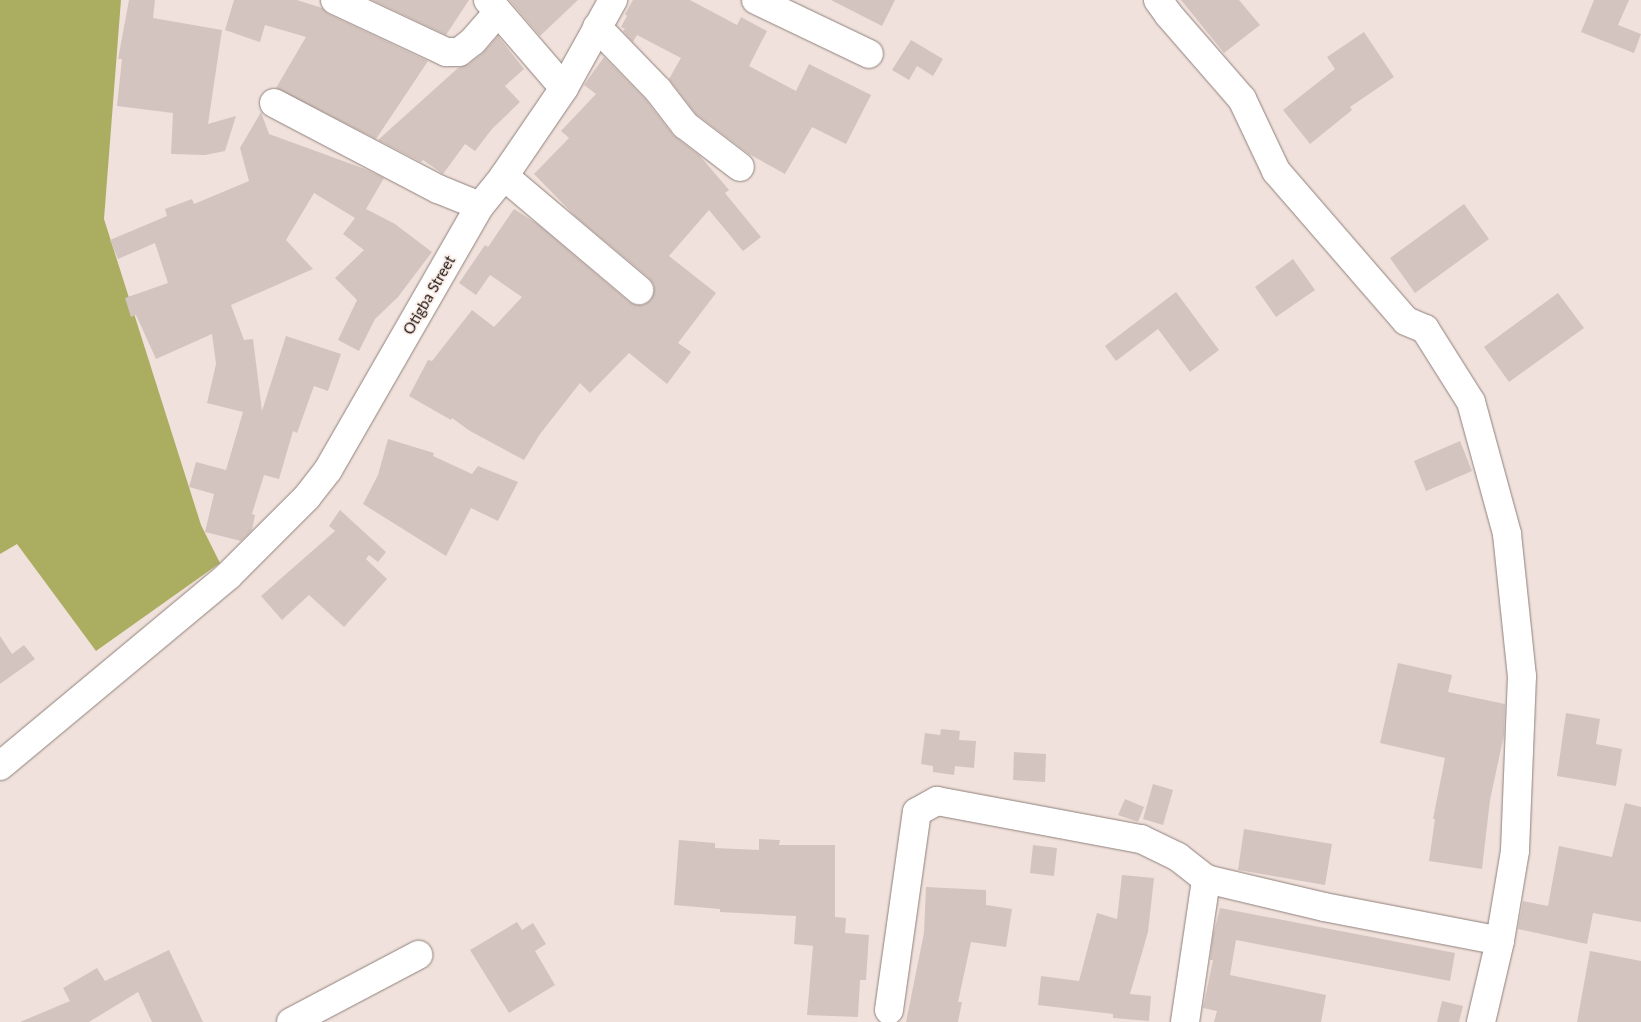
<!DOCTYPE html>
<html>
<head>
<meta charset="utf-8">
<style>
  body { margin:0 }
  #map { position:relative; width:1641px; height:1022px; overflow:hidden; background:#f1e1dc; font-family:Lato,sans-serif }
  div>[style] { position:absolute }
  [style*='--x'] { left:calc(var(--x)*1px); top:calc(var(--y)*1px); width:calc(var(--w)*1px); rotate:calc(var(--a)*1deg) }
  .forest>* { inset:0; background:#abae61 }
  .building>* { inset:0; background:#d3c4bf }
  .roads { filter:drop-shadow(0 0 1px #8f817c) drop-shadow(0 0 1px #8f817c) }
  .minor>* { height:28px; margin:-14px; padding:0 14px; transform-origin:14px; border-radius:14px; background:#fff }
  span { translate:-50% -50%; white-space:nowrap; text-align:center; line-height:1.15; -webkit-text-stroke:4px #ffefe9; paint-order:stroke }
  .street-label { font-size:15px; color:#16110f }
</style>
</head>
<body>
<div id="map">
  <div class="forest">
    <i style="clip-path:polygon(0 0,121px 0,104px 219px,201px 525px,220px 563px,96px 651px,17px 544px,0 554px)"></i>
  </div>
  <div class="building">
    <i style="clip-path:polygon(129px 0,155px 0,153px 18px,222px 30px,208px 124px,236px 116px,225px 151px,205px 155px,171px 154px,173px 113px,117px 106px,122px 59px,118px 59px)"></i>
    <i style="clip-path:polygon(234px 0,297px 0,322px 8px,328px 14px,428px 61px,376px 139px,276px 88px,306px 37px,265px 25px,260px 42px,225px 30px)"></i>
    <i style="clip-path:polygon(372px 0,469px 0,446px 35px)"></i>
    <i style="clip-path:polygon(509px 0,578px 0,540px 36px)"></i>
    <i style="clip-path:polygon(633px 0,690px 0,737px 25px,741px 17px,767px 31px,749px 66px,796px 91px,809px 64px,871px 95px,846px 144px,812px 127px,785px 174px,749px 154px,696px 114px,669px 79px,681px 58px,637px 35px,633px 42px,623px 31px,625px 29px,621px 27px,627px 16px,625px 14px)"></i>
    <i style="clip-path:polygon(831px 0,895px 0,882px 26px)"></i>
    <i style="clip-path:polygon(1181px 0,1239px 0,1260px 25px,1224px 53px)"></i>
    <i style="clip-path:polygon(1594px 0,1629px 0,1618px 25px,1641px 34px,1634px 53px,1581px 32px)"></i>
    <i style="clip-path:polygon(1364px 32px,1394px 77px,1350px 107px,1352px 110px,1310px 144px,1283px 110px,1335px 69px,1327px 57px)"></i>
    <i style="clip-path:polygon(498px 36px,524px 69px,505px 86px,520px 102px,492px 129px,475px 151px,465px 144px,443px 174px,423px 160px,421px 162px,378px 140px,458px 68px,469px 64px,483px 53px)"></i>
    <i style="clip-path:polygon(911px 40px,943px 59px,933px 76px,917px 66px,909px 80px,892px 70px)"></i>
    <i style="clip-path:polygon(604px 57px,646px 100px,673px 135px,700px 156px,729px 190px,725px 193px,761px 237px,743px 251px,709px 210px,669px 256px,716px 293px,678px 343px,691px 352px,667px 384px,629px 353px,590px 393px,580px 383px,540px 434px,524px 460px,470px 431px,452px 418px,451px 420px,409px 396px,428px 360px,432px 361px,472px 310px,494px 327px,522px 297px,490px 275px,476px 295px,459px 283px,485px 245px,488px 247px,514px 209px,536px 223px,629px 302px,636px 305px,644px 305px,651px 300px,654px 292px,654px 285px,649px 278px,575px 216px,534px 174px,569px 138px,561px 131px,596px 94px,584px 85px)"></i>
    <i style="clip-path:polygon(261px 112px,269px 134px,365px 169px,384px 178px,366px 209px,395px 224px,432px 252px,398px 297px,375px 319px,359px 351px,338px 340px,357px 300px,335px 278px,364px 250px,343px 234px,355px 218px,314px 193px,286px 240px,313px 269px,231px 305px,244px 340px,253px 339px,262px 411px,286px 336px,341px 354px,328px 391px,314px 386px,297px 433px,293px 431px,279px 479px,264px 475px,252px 514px,255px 515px,252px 530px,241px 541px,205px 532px,214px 494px,189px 487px,196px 462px,226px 470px,243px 412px,207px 403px,216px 364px,212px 334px,156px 359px,136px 315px,131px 317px,125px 298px,168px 283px,155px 243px,118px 259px,110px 240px,167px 216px,165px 209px,192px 199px,194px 204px,249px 181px,240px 148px)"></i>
    <i style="clip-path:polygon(1464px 204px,1489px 239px,1415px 293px,1390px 258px)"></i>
    <i style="clip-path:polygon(1293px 259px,1315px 290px,1276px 317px,1255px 287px)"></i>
    <i style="clip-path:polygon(1176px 292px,1219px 350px,1190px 372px,1158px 329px,1116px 361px,1105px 346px)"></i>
    <i style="clip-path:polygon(1558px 293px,1584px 328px,1509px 382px,1484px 347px)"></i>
    <i style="clip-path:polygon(388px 439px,434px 453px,433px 456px,472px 474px,478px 466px,518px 482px,498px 521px,471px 508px,446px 556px,363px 504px,378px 475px)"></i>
    <i style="clip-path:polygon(1460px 441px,1472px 471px,1426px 491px,1414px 461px)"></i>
    <i style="clip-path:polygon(340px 510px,386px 552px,378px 562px,369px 555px,366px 559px,387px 579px,344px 627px,309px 595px,282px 620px,261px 596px,335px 531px,329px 526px)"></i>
    <i style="clip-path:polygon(0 636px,12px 654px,24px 645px,35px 659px,0 684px)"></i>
    <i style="clip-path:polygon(1398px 663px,1452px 675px,1448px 692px,1505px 704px,1504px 735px,1490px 800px,1482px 869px,1429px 861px,1435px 819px,1433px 819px,1445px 758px,1380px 743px)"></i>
    <i style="clip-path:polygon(1566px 713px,1600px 719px,1596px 744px,1622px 749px,1616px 786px,1557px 776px)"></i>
    <i style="clip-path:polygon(941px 729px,960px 731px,959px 740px,976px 741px,974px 768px,955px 766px,954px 775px,933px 772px,933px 766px,921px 764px,925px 733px,940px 735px)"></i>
    <i style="clip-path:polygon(1014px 752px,1046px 754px,1045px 782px,1013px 780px)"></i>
    <i style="clip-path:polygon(1153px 784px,1173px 790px,1163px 825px,1143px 819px)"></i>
    <i style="clip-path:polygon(1125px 799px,1144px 807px,1138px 822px,1118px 815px)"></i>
    <i style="clip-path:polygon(1625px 803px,1641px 807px,1641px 922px,1593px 913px,1587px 944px,1518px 929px,1523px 901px,1548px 906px,1559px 846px,1612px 857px)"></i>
    <i style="clip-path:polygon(1244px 829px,1332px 844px,1325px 885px,1238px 870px)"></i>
    <i style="clip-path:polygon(759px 839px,780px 840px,779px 845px,835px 845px,835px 917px,846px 918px,845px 933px,869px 935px,866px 980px,860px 980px,858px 1017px,807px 1015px,813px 946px,794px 944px,796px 916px,720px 912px,720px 909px,674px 905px,679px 840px,715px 843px,715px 848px,759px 850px)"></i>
    <i style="clip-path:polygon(1033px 845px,1057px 848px,1054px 876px,1030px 873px)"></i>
    <i style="clip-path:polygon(1122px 875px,1154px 878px,1148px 932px,1130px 994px,1151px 996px,1149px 1021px,1113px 1018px,1113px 1014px,1038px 1005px,1041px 976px,1079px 981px,1097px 913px,1117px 919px)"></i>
    <i style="clip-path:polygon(926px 887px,986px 890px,986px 905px,1012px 909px,1006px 947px,971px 942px,958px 1002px,962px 1002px,958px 1022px,906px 1022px,924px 933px)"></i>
    <i style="clip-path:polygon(1220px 908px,1455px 953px,1450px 981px,1236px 940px,1230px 975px,1326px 995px,1321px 1022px,1214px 1022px,1217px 1011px,1203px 1008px,1213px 960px,1210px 960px,1213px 936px)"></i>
    <i style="clip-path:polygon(517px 922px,522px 930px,533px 923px,546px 944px,535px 951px,555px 985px,509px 1013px,470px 950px)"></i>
    <i style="clip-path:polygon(169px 950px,203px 1022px,152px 1022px,138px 992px,89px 1022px,20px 1022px,70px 1001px,63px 988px,97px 968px,105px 981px)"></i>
    <i style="clip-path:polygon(1590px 951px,1641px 961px,1641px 1022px,1577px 1022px)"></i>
    <i style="clip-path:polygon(1442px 1001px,1463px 1006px,1459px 1022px,1437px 1022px)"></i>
  </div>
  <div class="roads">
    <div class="minor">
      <i style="--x:335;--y:0;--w:123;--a:25.1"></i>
      <i style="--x:446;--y:52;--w:13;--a:0"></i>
      <i style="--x:459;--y:52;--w:18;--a:-38"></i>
      <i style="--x:473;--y:41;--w:38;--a:-49"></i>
      <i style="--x:488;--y:0;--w:116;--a:49.2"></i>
      <i style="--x:756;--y:0;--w:125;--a:25.5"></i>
      <i style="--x:1158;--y:0;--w:17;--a:54"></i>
      <i style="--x:1168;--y:14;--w:113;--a:49"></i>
      <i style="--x:1242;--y:99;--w:80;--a:64.7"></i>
      <i style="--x:1276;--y:171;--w:198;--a:49.1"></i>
      <i style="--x:1406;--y:321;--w:21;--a:23"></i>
      <i style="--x:1425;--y:329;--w:86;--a:57.8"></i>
      <i style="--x:1471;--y:402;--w:137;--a:74.7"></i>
      <i style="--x:1507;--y:534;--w:143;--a:84"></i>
      <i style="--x:1522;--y:676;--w:175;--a:92.3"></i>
      <i style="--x:1515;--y:851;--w:91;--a:99.5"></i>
      <i style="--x:1500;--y:941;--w:83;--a:103.2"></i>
      <i style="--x:597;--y:27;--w:88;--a:45.9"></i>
      <i style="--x:658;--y:90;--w:44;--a:52.4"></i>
      <i style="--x:685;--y:125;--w:69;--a:37.4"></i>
      <i style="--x:274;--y:103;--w:185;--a:27.7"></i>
      <i style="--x:438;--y:189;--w:45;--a:22"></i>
      <i style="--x:504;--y:176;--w:177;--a:40.2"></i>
      <i style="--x:0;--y:766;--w:297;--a:-39.8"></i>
      <i style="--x:228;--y:576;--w:112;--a:-45"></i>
      <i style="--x:307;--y:497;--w:34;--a:-52"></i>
      <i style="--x:328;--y:470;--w:305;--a:-60.1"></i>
      <i style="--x:480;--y:206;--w:38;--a:-51"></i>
      <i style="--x:504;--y:176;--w:107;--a:-55.7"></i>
      <i style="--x:564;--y:88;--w:101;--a:-60.9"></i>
      <i style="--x:889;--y:1010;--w:200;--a:-82"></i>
      <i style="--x:917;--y:812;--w:23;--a:-29"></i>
      <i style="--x:937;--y:801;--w:208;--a:10.6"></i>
      <i style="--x:1141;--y:839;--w:41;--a:25.9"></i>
      <i style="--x:1178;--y:857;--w:36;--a:38"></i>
      <i style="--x:1206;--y:879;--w:121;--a:13.3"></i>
      <i style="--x:1324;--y:907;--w:179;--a:10.9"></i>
      <i style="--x:291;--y:1022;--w:144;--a:-27.8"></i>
      <i style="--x:1185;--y:1022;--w:145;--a:-81.6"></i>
    </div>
  </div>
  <div class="street-label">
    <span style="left:429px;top:295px;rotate:-60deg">Otigba Street</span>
  </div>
</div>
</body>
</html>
